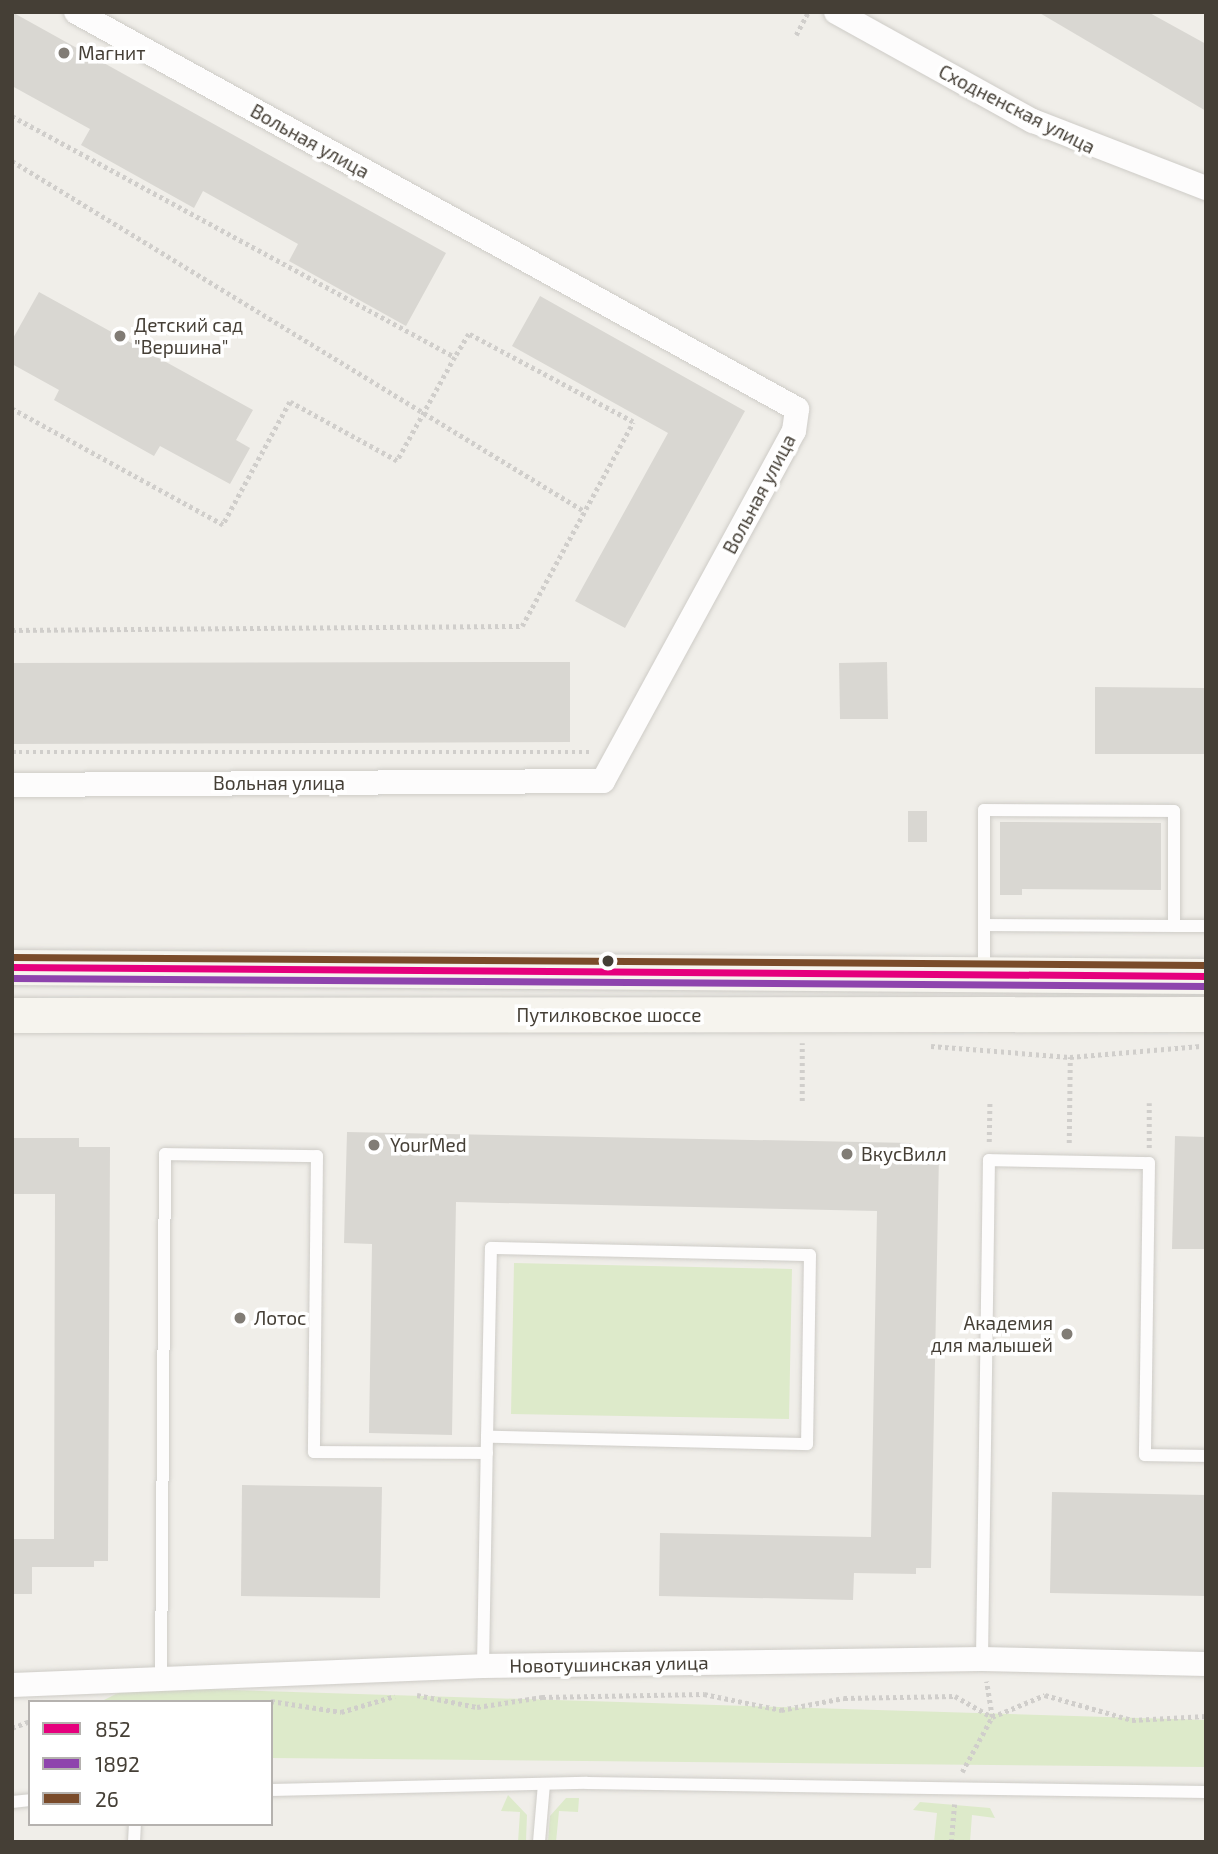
<!DOCTYPE html>
<html>
<head>
<meta charset="utf-8">
<style>
  body { margin:0 }
  #map { position:relative; width:1218px; height:1854px; overflow:hidden; background:#f0eee9; font-family:"Exo 2",sans-serif }
  div>[style] { position:absolute }
  [style*='--x'] { left:calc(var(--x)*1px); top:calc(var(--y)*1px); width:calc(var(--w)*1px); rotate:calc(var(--a)*1deg) }
  .green>* { inset:0; background:#ddeaca }
  .building>* { inset:0; background:#d9d7d2 }
  .path>* { height:4.5px; margin-top:-2.25px; transform-origin:0; background:repeating-linear-gradient(90deg,#d0cecb 0 3.5px,transparent 0 7px) }
  .roads { filter:drop-shadow(0 0 2px #ceccc7) drop-shadow(0 0 2px #ceccc7) }
  .service>* { height:12px; margin:-6px; padding:0 6px; transform-origin:6px; border-radius:6px; background:#fdfcfc }
  .minor>* { height:24px; margin:-12px; padding:0 12px; transform-origin:12px; border-radius:12px; background:#fdfcfc }
  .secondary>* { height:35px; margin:-17.5px; padding:0 17.5px; transform-origin:17.5px; border-radius:17.5px; background:#f6f4ee }
  .bus-1>* { height:7px; margin:-3.5px; padding:0 3.5px; transform-origin:3.5px; border-radius:3.5px; background:#e5007d }
  .bus-2>* { height:7px; margin:-3.5px; padding:0 3.5px; transform-origin:3.5px; border-radius:3.5px; background:#8e44ad }
  .bus-3>* { height:7px; margin:-3.5px; padding:0 3.5px; transform-origin:3.5px; border-radius:3.5px; background:#7a4b2a }
  .dots>* { width:19px; height:19px; translate:-50% -50%; box-sizing:border-box; border:4px solid #fff; border-radius:50% }
  span { translate:-50% -50%; white-space:nowrap; text-align:center; line-height:1.15; -webkit-text-stroke:7px #fff; paint-order:stroke }
  .poi-label { font-size:19px; color:#453f36 }
  .left { translate:0 -50%; text-align:left }
  .right { translate:-100% -50%; text-align:right }
  .street-label { font-size:19px; color:#453f36 }
  .frame { position:absolute; inset:0; border:14px solid #453f36; pointer-events:none }
  .legend { position:absolute; left:28px; top:1700px; width:245px; height:126px; box-sizing:border-box; background:#fff; border:2px solid #b5b2af; margin:0; padding:9px 12px; list-style:none; font-size:21px; color:#453f36 }
  .legend li { display:flex; align-items:center; gap:14px; height:35px }
  .legend b { width:35px; border:2px solid #b5b2af }
</style>
</head>
<body>
<div id="map">
  <div class="green">
    <i style="clip-path:polygon(514px 1263px,792px 1269px,789px 1419px,511px 1414px)"></i>
    <i style="clip-path:polygon(130px 1687px,1206px 1720px,1206px 1767px,271px 1758px,271px 1702px,100px 1702px)"></i>
    <i style="clip-path:polygon(508px 1795px,527px 1815px,526px 1842px,518px 1842px,520px 1812px,501px 1811px)"></i>
    <i style="clip-path:polygon(566px 1798px,579px 1798px,578px 1812px,559px 1811px,556px 1842px,548px 1842px,550px 1816px)"></i>
    <i style="clip-path:polygon(920px 1802px,990px 1808px,995px 1818px,972px 1815px,970px 1842px,934px 1842px,937px 1813px,913px 1810px)"></i>
  </div>
  <div class="building">
    <i style="clip-path:polygon(12px 12px,446px 253px,406px 326px,289px 261px,298px 244px,203px 191px,194px 208px,81px 145px,90px 129px,12px 86px)"></i>
    <i style="clip-path:polygon(1038px 12px,1148px 12px,1206px 44px,1206px 111px)"></i>
    <i style="clip-path:polygon(39px 292px,253px 410px,236px 440px,250px 448px,230px 484px,160px 446px,154px 456px,54px 400px,59px 390px,12px 364px,12px 340px)"></i>
    <i style="clip-path:polygon(540px 296px,745px 411px,625px 628px,575px 601px,668px 433px,512px 346px)"></i>
    <i style="clip-path:polygon(570px 662px,570px 742px,12px 744px,12px 663px)"></i>
    <i style="clip-path:polygon(887px 662px,888px 719px,840px 719px,839px 663px)"></i>
    <i style="clip-path:polygon(1095px 687px,1206px 688px,1206px 754px,1095px 754px)"></i>
    <i style="clip-path:polygon(908px 811px,927px 811px,927px 842px,908px 842px)"></i>
    <i style="clip-path:polygon(1000px 822px,1161px 823px,1161px 890px,1022px 889px,1022px 895px,1000px 895px)"></i>
    <i style="clip-path:polygon(347px 1132px,911px 1143px,910px 1154px,939px 1155px,931px 1568px,916px 1568px,916px 1574px,854px 1573px,853px 1600px,659px 1596px,660px 1533px,871px 1537px,877px 1211px,456px 1202px,452px 1435px,369px 1433px,372px 1244px,344px 1243px)"></i>
    <i style="clip-path:polygon(1175px 1136px,1206px 1137px,1206px 1249px,1172px 1249px)"></i>
    <i style="clip-path:polygon(12px 1138px,79px 1138px,79px 1147px,110px 1147px,108px 1561px,94px 1561px,94px 1567px,32px 1567px,32px 1594px,12px 1594px,12px 1539px,54px 1539px,55px 1194px,12px 1194px)"></i>
    <i style="clip-path:polygon(242px 1485px,382px 1487px,380px 1598px,241px 1596px)"></i>
    <i style="clip-path:polygon(1052px 1492px,1206px 1495px,1206px 1596px,1050px 1593px)"></i>
  </div>
  <div class="path">
    <i style="--x:796;--y:35;--w:26;--a:-62"></i>
    <i style="--x:12;--y:116;--w:504;--a:28.55"></i>
    <i style="--x:455;--y:357;--w:119;--a:119.1"></i>
    <i style="--x:397;--y:461;--w:122;--a:-151.1"></i>
    <i style="--x:290;--y:402;--w:140;--a:118.6"></i>
    <i style="--x:223;--y:525;--w:241;--a:-151.2"></i>
    <i style="--x:12;--y:161;--w:671;--a:31.46"></i>
    <i style="--x:12;--y:630;--w:510;--a:-0.45"></i>
    <i style="--x:522;--y:626;--w:232;--a:-61.4"></i>
    <i style="--x:633;--y:422;--w:186;--a:-151.8"></i>
    <i style="--x:469;--y:334;--w:27;--a:121"></i>
    <i style="--x:12;--y:752;--w:580;--a:0"></i>
    <i style="--x:931;--y:1046;--w:139;--a:4.5"></i>
    <i style="--x:1070;--y:1057;--w:131;--a:-4.8"></i>
    <i style="--x:802;--y:1101;--w:58;--a:-90"></i>
    <i style="--x:989;--y:1142;--w:39;--a:-89"></i>
    <i style="--x:1069;--y:1143;--w:86;--a:-89.3"></i>
    <i style="--x:1149;--y:1148;--w:45;--a:-90"></i>
    <i style="--x:417;--y:1695;--w:61;--a:11.3"></i>
    <i style="--x:477;--y:1707;--w:66;--a:-8.7"></i>
    <i style="--x:542;--y:1697;--w:162;--a:-1.1"></i>
    <i style="--x:704;--y:1694;--w:79;--a:11.7"></i>
    <i style="--x:781;--y:1710;--w:64;--a:-10.8"></i>
    <i style="--x:844;--y:1698;--w:111;--a:-1"></i>
    <i style="--x:955;--y:1696;--w:43;--a:29.6"></i>
    <i style="--x:992;--y:1717;--w:57;--a:-22.5"></i>
    <i style="--x:1045;--y:1695;--w:91;--a:16"></i>
    <i style="--x:1132;--y:1720;--w:74;--a:-3.1"></i>
    <i style="--x:271;--y:1701;--w:71;--a:8.9"></i>
    <i style="--x:341;--y:1712;--w:56;--a:-16.5"></i>
    <i style="--x:12;--y:1728;--w:19;--a:-21"></i>
    <i style="--x:962;--y:1772;--w:63;--a:-61.4"></i>
    <i style="--x:992;--y:1717;--w:36;--a:-99"></i>
    <i style="--x:951;--y:1842;--w:38;--a:-85"></i>
  </div>
  <div class="roads">
    <div class="service">
      <i style="--x:984;--y:925;--w:190;--a:0.3"></i>
      <i style="--x:984;--y:974;--w:164;--a:-90"></i>
      <i style="--x:984;--y:810;--w:190;--a:0.3"></i>
      <i style="--x:1174;--y:811;--w:115;--a:90"></i>
      <i style="--x:1174;--y:926;--w:32;--a:0"></i>
      <i style="--x:982;--y:1659;--w:499;--a:-89.2"></i>
      <i style="--x:989;--y:1160;--w:160;--a:1.1"></i>
      <i style="--x:1149;--y:1163;--w:292;--a:90.8"></i>
      <i style="--x:1145;--y:1455;--w:61;--a:0.9"></i>
      <i style="--x:483;--y:1666;--w:229;--a:-89"></i>
      <i style="--x:487;--y:1437;--w:189;--a:-88.8"></i>
      <i style="--x:491;--y:1248;--w:319;--a:1.3"></i>
      <i style="--x:810;--y:1255;--w:189;--a:90.9"></i>
      <i style="--x:807;--y:1444;--w:320;--a:-178.7"></i>
      <i style="--x:161;--y:1677;--w:523;--a:-89.56"></i>
      <i style="--x:165;--y:1154;--w:152;--a:0.8"></i>
      <i style="--x:317;--y:1156;--w:296;--a:90.6"></i>
      <i style="--x:314;--y:1452;--w:173;--a:0.3"></i>
      <i style="--x:271;--y:1790;--w:316;--a:-1.3"></i>
      <i style="--x:587;--y:1783;--w:619;--a:0.83"></i>
      <i style="--x:12;--y:1802;--w:18;--a:-6"></i>
      <i style="--x:134;--y:1842;--w:18;--a:-87"></i>
      <i style="--x:539;--y:1842;--w:58;--a:-85.1"></i>
    </div>
    <div class="minor">
      <i style="--x:836;--y:12;--w:225;--a:29"></i>
      <i style="--x:1033;--y:121;--w:186;--a:21.2"></i>
      <i style="--x:12;--y:785;--w:591;--a:-0.39"></i>
      <i style="--x:603;--y:781;--w:399;--a:-61.4"></i>
      <i style="--x:794;--y:431;--w:22;--a:-82"></i>
      <i style="--x:797;--y:409;--w:823;--a:-151.16"></i>
      <i style="--x:12;--y:1685;--w:471;--a:-2.3"></i>
      <i style="--x:483;--y:1666;--w:499;--a:-0.8"></i>
      <i style="--x:982;--y:1659;--w:224;--a:1.3"></i>
    </div>
    <div class="secondary">
      <i style="--x:12;--y:967;--w:1194;--a:0.43"></i>
      <i style="--x:12;--y:1015;--w:1194;--a:-0.05"></i>
    </div>
  </div>
  <div class="bus-1">
    <i style="--x:12;--y:967;--w:1194;--a:0.43"></i>
  </div>
  <div class="bus-2">
    <i style="--x:12;--y:978;--w:1194;--a:0.38"></i>
  </div>
  <div class="bus-3">
    <i style="--x:12;--y:957;--w:1194;--a:0.38"></i>
  </div>
  <div class="dots">
    <i style="left:64px;top:53px;background:#817c75"></i>
    <i style="left:120px;top:336px;background:#817c75"></i>
    <i style="left:608px;top:961px;background:#453f36"></i>
    <i style="left:374px;top:1145px;background:#817c75"></i>
    <i style="left:847px;top:1154px;background:#817c75"></i>
    <i style="left:240px;top:1318px;background:#817c75"></i>
    <i style="left:1067px;top:1334px;background:#817c75"></i>
  </div>
  <div class="poi-label">
    <span class="left" style="left:78px;top:53px">Магнит</span>
    <span class="left" style="left:134px;top:336px">Детский сад<br>"Вершина"</span>
    <span class="left" style="left:390px;top:1145px">YourMed</span>
    <span class="left" style="left:861px;top:1154px">ВкусВилл</span>
    <span class="left" style="left:254px;top:1318px">Лотос</span>
    <span class="right" style="left:1053px;top:1334px">Академия<br>для малышей</span>
  </div>
  <div class="street-label">
    <span style="left:1017px;top:109px;rotate:27deg">Сходненская улица</span>
    <span style="left:310px;top:141px;rotate:29deg">Вольная улица</span>
    <span style="left:759px;top:494px;rotate:-62deg">Вольная улица</span>
    <span style="left:279px;top:783px">Вольная улица</span>
    <span style="left:609px;top:1015px">Путилковское шоссе</span>
    <span style="left:609px;top:1664px;rotate:-1deg">Новотушинская улица</span>
  </div>
  <div class="frame"></div>
  <ul class="legend">
  <li><b style="height:9px;background:#e5007d"></b>852</li>
  <li><b style="height:9px;background:#8e44ad"></b>1892</li>
  <li><b style="height:9px;background:#7a4b2a"></b>26</li>
  </ul>
</div>
</body>
</html>
